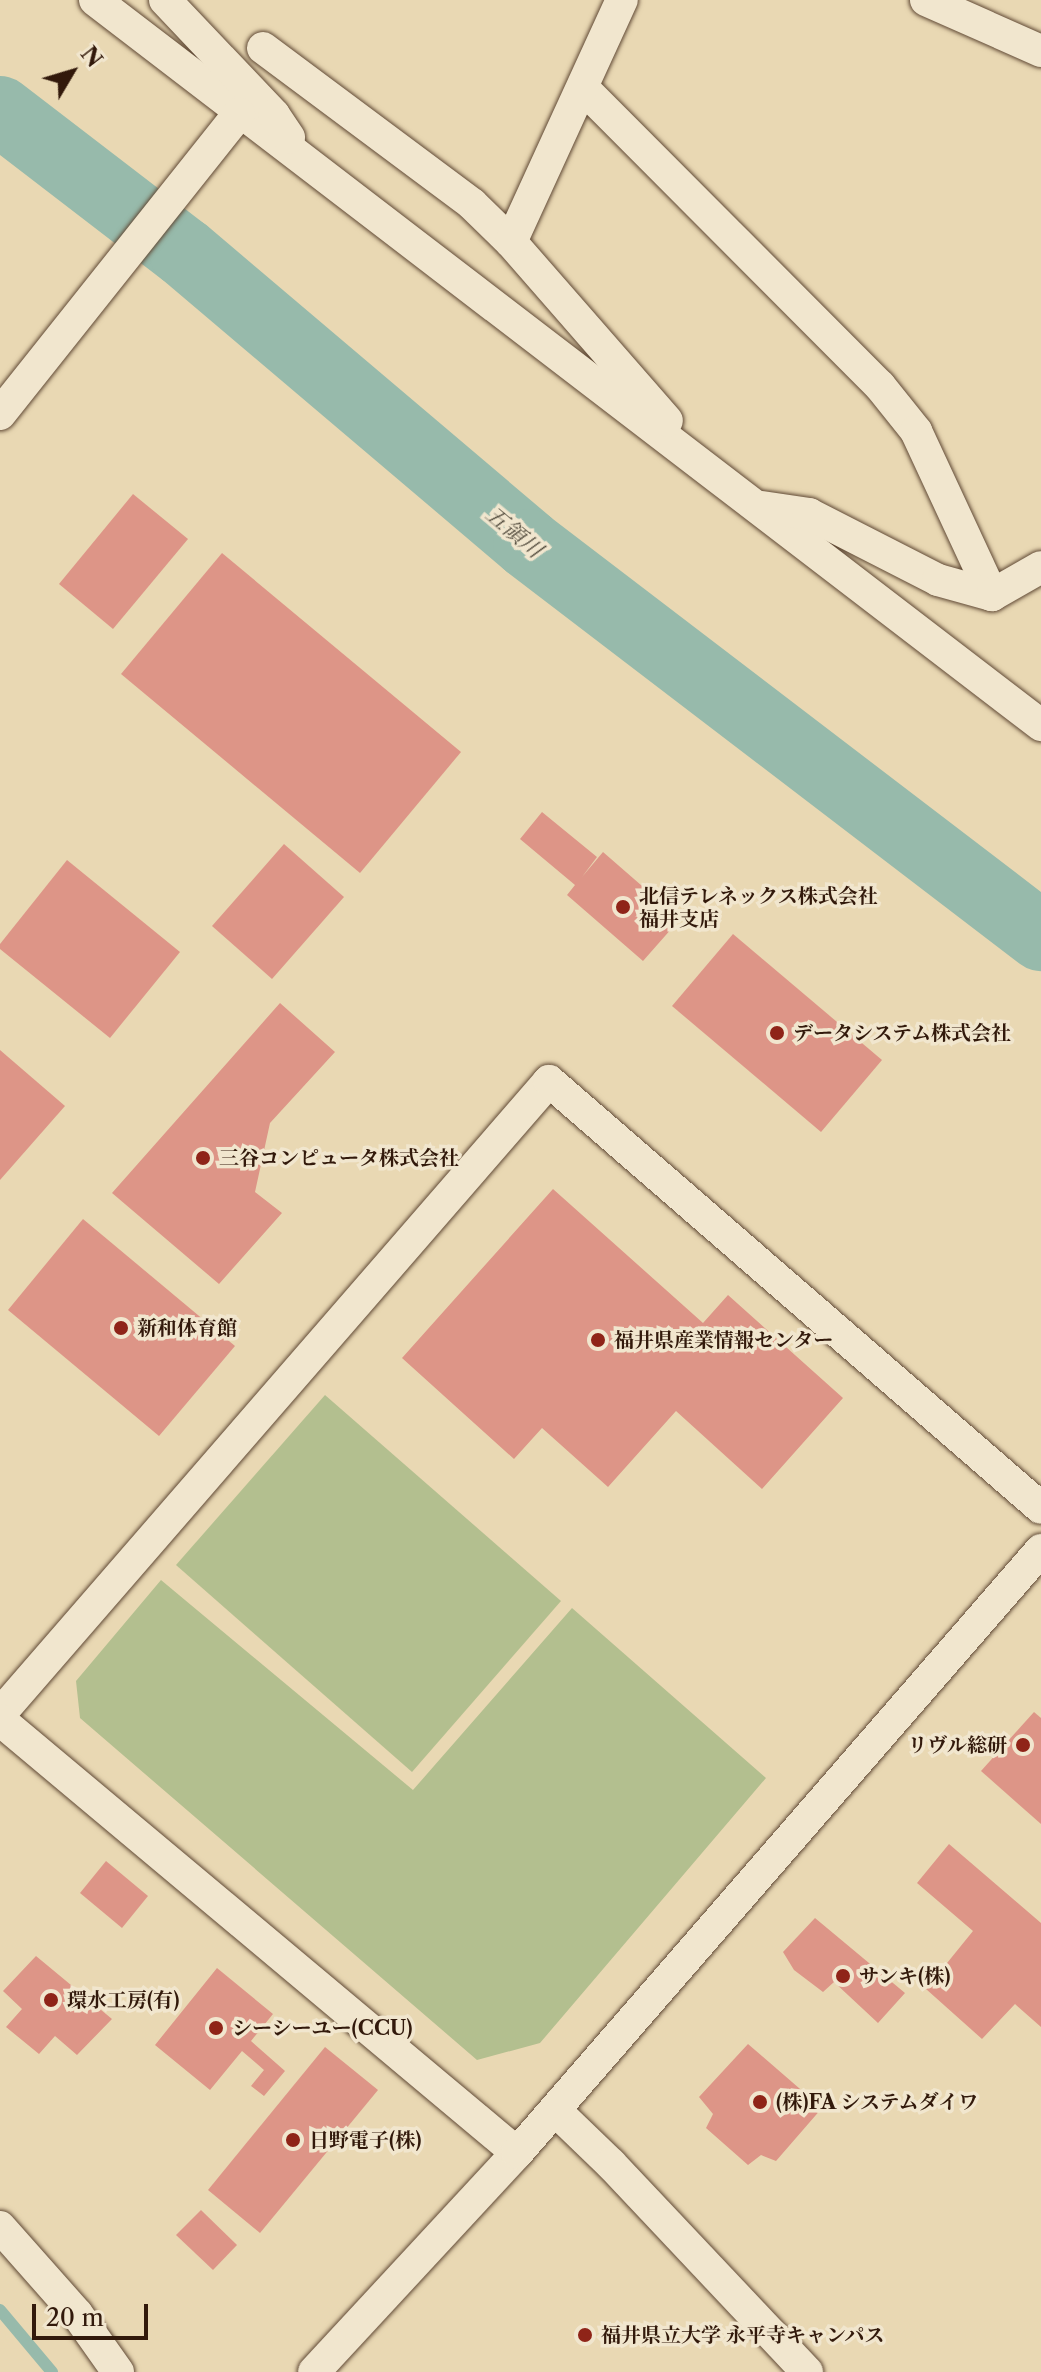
<!DOCTYPE html>
<html>
<head>
<meta charset="utf-8">
<style>
  body { margin:0 }
  #map { position:relative; width:1041px; height:2372px; overflow:hidden; background:#e9d8b3; font-family:"Libre Caslon Text","Noto Serif JP",serif }
  div>[style] { position:absolute }
  [style*='--x'] { left:calc(var(--x)*1px); top:calc(var(--y)*1px); width:calc(var(--w)*1px); rotate:calc(var(--a)*1deg) }
  .green>* { inset:0; background:#b3bf8f }
  .stream>* { height:12px; margin:-6px; padding:0 6px; transform-origin:6px; border-radius:6px; background:#97baab }
  .river>* { height:70px; margin:-35px; padding:0 35px; transform-origin:35px; border-radius:35px; background:#97baab }
  .building>* { inset:0; background:#dd9587 }
  .roads { filter:drop-shadow(0 0 2px #604935) drop-shadow(0 0 2px #604935) }
  .minor>* { height:32px; margin:-16px; padding:0 16px; transform-origin:16px; border-radius:16px; background:#f1e6ce }
  .dots>* { width:22px; height:22px; translate:-50% -50%; box-sizing:border-box; border:4px solid #f1e6ce; border-radius:50% }
  span { translate:-50% -50%; white-space:nowrap; text-align:center; line-height:1.15; -webkit-text-stroke:7px #f1e6ce; paint-order:stroke }
  .poi-label { font-size:20px; color:#32190b; font-weight:700 }
  .left { translate:0 -50%; text-align:left }
  .right { translate:-100% -50%; text-align:right }
  .water-label { font-size:22px; color:#50493b; font-style:italic }
  .north { position:absolute; left:32px; top:32px; width:80px; height:80px; -webkit-text-stroke:6px #f1e6ce; paint-order:stroke; rotate:52deg; font-size:22px; font-weight:700; line-height:32px; text-align:center; color:#32190b }
  .north::after { content:''; display:block; margin:auto; width:28px; height:36px; background:#32190b; clip-path:polygon(50% 0,100% 100%,50% 72%,0 100%) }
  .scale { position:absolute; left:32px; top:2304px; width:116px; height:36px; box-sizing:border-box; border:4px solid #32190b; border-top:0; padding-left:10px; font-size:24px; line-height:28px; white-space:nowrap; color:#32190b; -webkit-text-stroke:6px #f1e6ce; paint-order:stroke }
</style>
</head>
<body>
<div id="map">
  <div class="green">
    <i style="clip-path:polygon(325px 1395px,561px 1601px,412px 1772px,176px 1565px)"></i>
    <i style="clip-path:polygon(161px 1580px,413px 1790px,572px 1608px,766px 1778px,540px 2043px,477px 2060px,80px 1718px,76px 1681px)"></i>
  </div>
  <div class="stream">
    <i style="--x:0;--y:2310;--w:81;--a:50"></i>
  </div>
  <div class="river">
    <i style="--x:0;--y:111;--w:232;--a:37.5"></i>
    <i style="--x:184;--y:252;--w:451;--a:40.3"></i>
    <i style="--x:528;--y:544;--w:646;--a:37.38"></i>
  </div>
  <div class="building">
    <i style="clip-path:polygon(133px 494px,188px 539px,113px 629px,59px 584px)"></i>
    <i style="clip-path:polygon(222px 553px,461px 752px,360px 873px,121px 674px)"></i>
    <i style="clip-path:polygon(542px 812px,597px 857px,582px 877px,603px 852px,680px 919px,643px 961px,567px 895px,575px 885px,520px 839px)"></i>
    <i style="clip-path:polygon(284px 844px,344px 897px,272px 979px,212px 926px)"></i>
    <i style="clip-path:polygon(67px 860px,180px 952px,110px 1038px,0 949px,0 944px)"></i>
    <i style="clip-path:polygon(733px 934px,882px 1060px,821px 1132px,672px 1006px)"></i>
    <i style="clip-path:polygon(280px 1003px,335px 1052px,270px 1123px,255px 1192px,282px 1213px,219px 1284px,112px 1193px)"></i>
    <i style="clip-path:polygon(0 1050px,65px 1106px,0 1180px)"></i>
    <i style="clip-path:polygon(553px 1189px,703px 1323px,728px 1295px,843px 1398px,762px 1489px,676px 1411px,608px 1487px,542px 1428px,514px 1459px,402px 1358px)"></i>
    <i style="clip-path:polygon(83px 1219px,235px 1346px,159px 1436px,8px 1310px)"></i>
    <i style="clip-path:polygon(1034px 1712px,1041px 1718px,1041px 1824px,981px 1771px)"></i>
    <i style="clip-path:polygon(949px 1844px,1041px 1923px,1041px 2027px,1015px 2004px,982px 2039px,926px 1989px,973px 1931px,917px 1883px)"></i>
    <i style="clip-path:polygon(106px 1861px,148px 1896px,122px 1928px,80px 1893px)"></i>
    <i style="clip-path:polygon(815px 1918px,905px 1993px,878px 2023px,834px 1982px,823px 1992px,794px 1970px,783px 1952px)"></i>
    <i style="clip-path:polygon(36px 1956px,112px 2019px,77px 2055px,55px 2036px,39px 2054px,6px 2027px,22px 2009px,3px 1991px)"></i>
    <i style="clip-path:polygon(217px 1968px,273px 2014px,251px 2041px,285px 2071px,264px 2096px,251px 2086px,264px 2070px,242px 2051px,210px 2090px,155px 2045px)"></i>
    <i style="clip-path:polygon(748px 2044px,822px 2108px,776px 2161px,761px 2155px,748px 2165px,706px 2128px,713px 2114px,699px 2097px)"></i>
    <i style="clip-path:polygon(325px 2047px,378px 2090px,260px 2233px,208px 2190px)"></i>
    <i style="clip-path:polygon(201px 2210px,237px 2245px,213px 2270px,176px 2235px)"></i>
  </div>
  <div class="roads">
    <div class="minor">
      <i style="--x:95;--y:0;--w:1192;--a:37.47"></i>
      <i style="--x:165;--y:0;--w:158;--a:46.5"></i>
      <i style="--x:274;--y:115;--w:27;--a:56"></i>
      <i style="--x:926;--y:0;--w:126;--a:23.9"></i>
      <i style="--x:263;--y:48;--w:261;--a:36.7"></i>
      <i style="--x:472;--y:204;--w:54;--a:44.3"></i>
      <i style="--x:511;--y:242;--w:237;--a:48.9"></i>
      <i style="--x:583;--y:88;--w:421;--a:45.1"></i>
      <i style="--x:880;--y:386;--w:58;--a:51.3"></i>
      <i style="--x:916;--y:431;--w:181;--a:65.1"></i>
      <i style="--x:511;--y:242;--w:266;--a:-65.4"></i>
      <i style="--x:0;--y:414;--w:384;--a:-51.5"></i>
      <i style="--x:762;--y:507;--w:48;--a:8.5"></i>
      <i style="--x:809;--y:514;--w:145;--a:27.1"></i>
      <i style="--x:938;--y:580;--w:56;--a:15.5"></i>
      <i style="--x:992;--y:595;--w:56;--a:-29.7"></i>
      <i style="--x:0;--y:1714;--w:838;--a:-49.06"></i>
      <i style="--x:549;--y:1081;--w:651;--a:40.95"></i>
      <i style="--x:0;--y:1720;--w:674;--a:39.95"></i>
      <i style="--x:555;--y:2110;--w:78;--a:44"></i>
      <i style="--x:611;--y:2164;--w:286;--a:46.7"></i>
      <i style="--x:0;--y:2227;--w:116;--a:48.5"></i>
      <i style="--x:77;--y:2314;--w:71;--a:54.7"></i>
      <i style="--x:314;--y:2372;--w:299;--a:-47.2"></i>
      <i style="--x:517;--y:2153;--w:799;--a:-49.01"></i>
    </div>
  </div>
  <div class="dots">
    <i style="left:623px;top:907px;background:#8f2418"></i>
    <i style="left:777px;top:1033px;background:#8f2418"></i>
    <i style="left:203px;top:1158px;background:#8f2418"></i>
    <i style="left:121px;top:1328px;background:#8f2418"></i>
    <i style="left:598px;top:1340px;background:#8f2418"></i>
    <i style="left:1023px;top:1745px;background:#8f2418"></i>
    <i style="left:843px;top:1976px;background:#8f2418"></i>
    <i style="left:51px;top:2000px;background:#8f2418"></i>
    <i style="left:216px;top:2028px;background:#8f2418"></i>
    <i style="left:760px;top:2102px;background:#8f2418"></i>
    <i style="left:293px;top:2140px;background:#8f2418"></i>
    <i style="left:585px;top:2335px;background:#8f2418"></i>
  </div>
  <div class="poi-label">
    <span class="left" style="left:639px;top:908px">北信テレネックス株式会社<br>福井支店</span>
    <span class="left" style="left:793px;top:1033px">データシステム株式会社</span>
    <span class="left" style="left:219px;top:1158px">三谷コンピュータ株式会社</span>
    <span class="left" style="left:137px;top:1328px">新和体育館</span>
    <span class="left" style="left:614px;top:1340px">福井県産業情報センター</span>
    <span class="right" style="left:1007px;top:1745px">リヴル総研</span>
    <span class="left" style="left:859px;top:1976px">サンキ(株)</span>
    <span class="left" style="left:67px;top:2000px">環水工房(有)</span>
    <span class="left" style="left:232px;top:2028px">シーシーユー(CCU)</span>
    <span class="left" style="left:776px;top:2102px">(株)FA システムダイワ</span>
    <span class="left" style="left:309px;top:2140px">日野電子(株)</span>
    <span class="left" style="left:601px;top:2335px">福井県立大学 永平寺キャンパス</span>
  </div>
  <div class="water-label">
    <span style="left:514px;top:532px;rotate:40deg">五領川</span>
  </div>
  <div class="north">N</div>
  <div class="scale">20 m</div>
</div>
</body>
</html>
